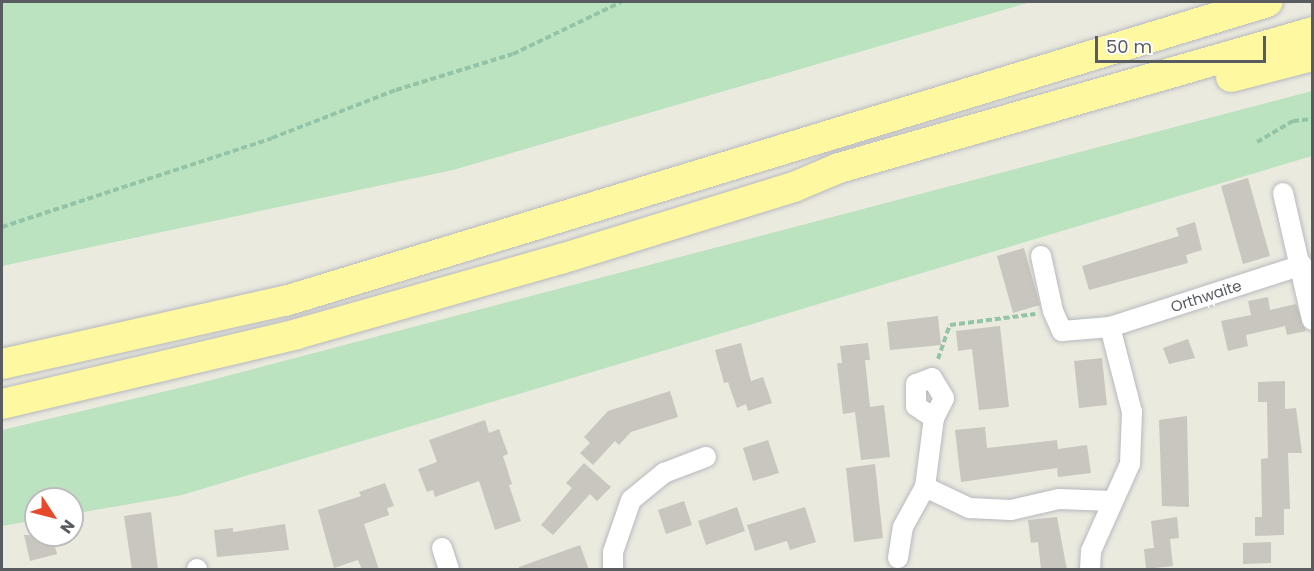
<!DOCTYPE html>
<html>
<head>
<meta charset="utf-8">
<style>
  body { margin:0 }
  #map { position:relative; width:1314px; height:571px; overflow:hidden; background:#ebeadf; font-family:Poppins,sans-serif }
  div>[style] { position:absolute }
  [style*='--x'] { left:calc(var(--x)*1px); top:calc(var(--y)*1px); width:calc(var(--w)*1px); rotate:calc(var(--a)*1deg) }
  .green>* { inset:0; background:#bbe3bf }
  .building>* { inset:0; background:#c8c6be }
  .path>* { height:4px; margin-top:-2px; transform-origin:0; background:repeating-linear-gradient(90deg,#94c4a7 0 6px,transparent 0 9px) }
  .roads { filter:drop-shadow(0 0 2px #b7b9be) drop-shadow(0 0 2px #b7b9be) }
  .minor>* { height:20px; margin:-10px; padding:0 10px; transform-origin:10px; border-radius:10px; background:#fff }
  .primary>* { height:30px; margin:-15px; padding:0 15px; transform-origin:15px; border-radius:15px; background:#fef8a1 }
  span { translate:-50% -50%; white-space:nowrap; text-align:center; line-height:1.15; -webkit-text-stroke:5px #fff; paint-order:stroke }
  .street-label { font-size:15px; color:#585b60 }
  .frame { position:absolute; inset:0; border:3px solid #585b60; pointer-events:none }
  .north { position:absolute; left:24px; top:487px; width:60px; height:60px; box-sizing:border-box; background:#fff; border:2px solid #bcbdbf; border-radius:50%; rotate:126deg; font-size:16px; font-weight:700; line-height:24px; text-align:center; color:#585b60 }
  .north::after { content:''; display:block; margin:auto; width:21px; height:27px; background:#e64a2a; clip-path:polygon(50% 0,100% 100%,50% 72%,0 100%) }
  .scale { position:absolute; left:1095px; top:36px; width:171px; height:27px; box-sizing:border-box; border:3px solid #585b60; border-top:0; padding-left:8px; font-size:18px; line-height:21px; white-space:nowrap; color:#585b60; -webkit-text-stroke:4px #fff; paint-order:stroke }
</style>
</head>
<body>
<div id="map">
  <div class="green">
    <i style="clip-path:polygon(2px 2px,1031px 2px,453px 170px,2px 266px)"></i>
    <i style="clip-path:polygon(1312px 91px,1312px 156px,182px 495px,72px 514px,72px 499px,36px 499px,36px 520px,2px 526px,2px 430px,200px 383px)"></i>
  </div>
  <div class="building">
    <i style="clip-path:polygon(1248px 178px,1270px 256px,1243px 264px,1221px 186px)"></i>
    <i style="clip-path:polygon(1195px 222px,1202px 250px,1186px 255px,1188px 263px,1089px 290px,1082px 266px,1179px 236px,1176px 228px)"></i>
    <i style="clip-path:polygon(1024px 248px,1040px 305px,1013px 313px,997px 256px)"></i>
    <i style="clip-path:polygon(1268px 297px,1270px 310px,1296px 304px,1306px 331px,1287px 335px,1285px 326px,1246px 335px,1248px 346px,1228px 351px,1221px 321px,1251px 315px,1248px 301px)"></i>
    <i style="clip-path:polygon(938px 316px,941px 345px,890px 350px,887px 322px)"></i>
    <i style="clip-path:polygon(1000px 326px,1009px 407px,979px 410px,972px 349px,958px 351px,956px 331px)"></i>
    <i style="clip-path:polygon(1188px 339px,1195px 358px,1169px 364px,1163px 348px)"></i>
    <i style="clip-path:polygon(741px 343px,751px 381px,763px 377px,772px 403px,748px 411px,746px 404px,737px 408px,728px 382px,724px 383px,715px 350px)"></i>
    <i style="clip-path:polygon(868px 343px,870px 360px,865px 360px,870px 407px,884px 405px,890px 457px,861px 460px,855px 412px,843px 414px,837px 363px,842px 363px,840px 346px)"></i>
    <i style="clip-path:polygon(1102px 358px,1107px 405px,1079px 408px,1074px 361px)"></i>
    <i style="clip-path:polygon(1285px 381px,1285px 409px,1296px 408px,1302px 453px,1288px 453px,1290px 509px,1284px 509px,1284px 535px,1255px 536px,1255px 517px,1262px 517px,1261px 459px,1268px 458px,1267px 402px,1258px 402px,1258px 382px)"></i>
    <i style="clip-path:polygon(670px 391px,678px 417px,631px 432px,619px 445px,615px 441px,593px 465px,580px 453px,590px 443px,584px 437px,608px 411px)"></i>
    <i style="clip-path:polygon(1187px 416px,1189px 507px,1162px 506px,1159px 420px)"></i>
    <i style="clip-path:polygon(485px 420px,489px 433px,499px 429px,508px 454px,503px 456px,512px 484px,509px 485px,521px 521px,495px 530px,479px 481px,435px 497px,433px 490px,427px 492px,418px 469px,437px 462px,429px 440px)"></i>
    <i style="clip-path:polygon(985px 427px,987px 448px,1057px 440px,1058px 449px,1087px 445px,1091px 473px,1058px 477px,1057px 468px,961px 482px,955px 430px)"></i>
    <i style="clip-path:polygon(768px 440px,779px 473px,753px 481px,743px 448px)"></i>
    <i style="clip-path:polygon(584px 463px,611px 487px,597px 501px,590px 494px,553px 535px,541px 525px,572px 488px,566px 483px)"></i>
    <i style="clip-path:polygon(875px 464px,883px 538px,854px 542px,846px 468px)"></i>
    <i style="clip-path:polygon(385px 483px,394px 506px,387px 508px,389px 515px,364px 524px,379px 570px,362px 570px,358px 560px,334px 568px,318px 510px,361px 496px,359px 492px)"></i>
    <i style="clip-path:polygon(684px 501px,692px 525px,666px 534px,658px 510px)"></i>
    <i style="clip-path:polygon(737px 507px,745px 531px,706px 545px,698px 521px)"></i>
    <i style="clip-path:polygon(805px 507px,816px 542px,790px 550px,787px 541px,755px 551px,747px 525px)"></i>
    <i style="clip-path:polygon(151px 512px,158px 570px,132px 570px,124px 516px)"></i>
    <i style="clip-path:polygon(1057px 517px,1067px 570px,1041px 570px,1038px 542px,1031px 543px,1028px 520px)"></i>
    <i style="clip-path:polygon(1177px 517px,1179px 538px,1170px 539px,1173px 566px,1146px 569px,1144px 549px,1154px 548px,1151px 521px)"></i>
    <i style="clip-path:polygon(285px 524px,289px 550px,217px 557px,214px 530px,233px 528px,233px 532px)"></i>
    <i style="clip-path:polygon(24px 535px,52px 535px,57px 554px,30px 561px)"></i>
    <i style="clip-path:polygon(1271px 542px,1271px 563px,1243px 564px,1243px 543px)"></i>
    <i style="clip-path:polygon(580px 545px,589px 570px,519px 570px,519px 567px)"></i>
  </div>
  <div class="path">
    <i style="--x:1257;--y:142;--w:42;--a:-30.3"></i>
    <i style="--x:1293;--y:121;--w:19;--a:-6"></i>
    <i style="--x:2;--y:227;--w:284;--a:-18.2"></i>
    <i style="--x:272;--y:138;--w:133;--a:-21.2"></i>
    <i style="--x:396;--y:90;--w:122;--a:-17.1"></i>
    <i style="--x:513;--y:54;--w:120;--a:-25.7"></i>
    <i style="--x:938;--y:359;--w:36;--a:-71"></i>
    <i style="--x:950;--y:325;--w:86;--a:-7.4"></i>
  </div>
  <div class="roads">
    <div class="minor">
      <i style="--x:1283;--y:193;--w:130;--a:77.1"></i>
      <i style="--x:1041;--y:256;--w:56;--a:77.7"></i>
      <i style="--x:1053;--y:311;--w:22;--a:66"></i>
      <i style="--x:1062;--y:331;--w:48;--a:-4.8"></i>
      <i style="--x:1110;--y:327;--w:202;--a:-17.9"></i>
      <i style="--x:925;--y:487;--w:49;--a:25.5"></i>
      <i style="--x:969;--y:508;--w:42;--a:2.7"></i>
      <i style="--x:1011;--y:510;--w:49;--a:-12.9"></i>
      <i style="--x:1059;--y:499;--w:53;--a:2.2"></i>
      <i style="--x:442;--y:548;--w:23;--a:72"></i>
      <i style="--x:898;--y:558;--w:31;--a:-81"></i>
      <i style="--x:903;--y:527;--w:46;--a:-61.2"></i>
      <i style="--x:925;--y:487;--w:70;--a:-82.6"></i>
      <i style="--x:934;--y:418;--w:22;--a:-63"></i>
      <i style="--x:944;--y:398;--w:23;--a:-121"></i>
      <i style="--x:932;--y:378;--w:17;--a:159"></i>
      <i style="--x:916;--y:384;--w:22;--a:90"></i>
      <i style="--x:916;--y:406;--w:22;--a:34"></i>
      <i style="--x:197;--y:569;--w:1;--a:90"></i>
      <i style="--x:613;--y:570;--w:18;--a:-90"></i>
      <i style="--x:613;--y:552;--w:55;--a:-70.9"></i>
      <i style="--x:631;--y:500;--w:43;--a:-39.3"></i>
      <i style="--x:664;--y:473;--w:45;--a:-20.9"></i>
      <i style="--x:1090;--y:570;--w:19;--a:-87"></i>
      <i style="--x:1091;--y:551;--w:95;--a:-65.9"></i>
      <i style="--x:1130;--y:464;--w:52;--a:-87.8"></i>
      <i style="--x:1132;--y:412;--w:88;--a:-104.5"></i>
    </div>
    <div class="primary">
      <i style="--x:1231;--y:77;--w:84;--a:-14.5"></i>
      <i style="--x:2;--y:364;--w:290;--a:-12.6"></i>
      <i style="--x:285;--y:301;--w:1027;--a:-16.93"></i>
      <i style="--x:2;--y:404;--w:303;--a:-13.3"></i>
      <i style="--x:297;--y:334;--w:274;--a:-15.9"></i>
      <i style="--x:561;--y:259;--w:244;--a:-17.2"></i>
      <i style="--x:794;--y:187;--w:49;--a:-22.9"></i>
      <i style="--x:839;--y:168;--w:492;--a:-16"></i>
    </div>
  </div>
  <div class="street-label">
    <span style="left:1206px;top:296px;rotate:-18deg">Orthwaite</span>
  </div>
  <div class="frame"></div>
  <div class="north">N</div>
  <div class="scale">50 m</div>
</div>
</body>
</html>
